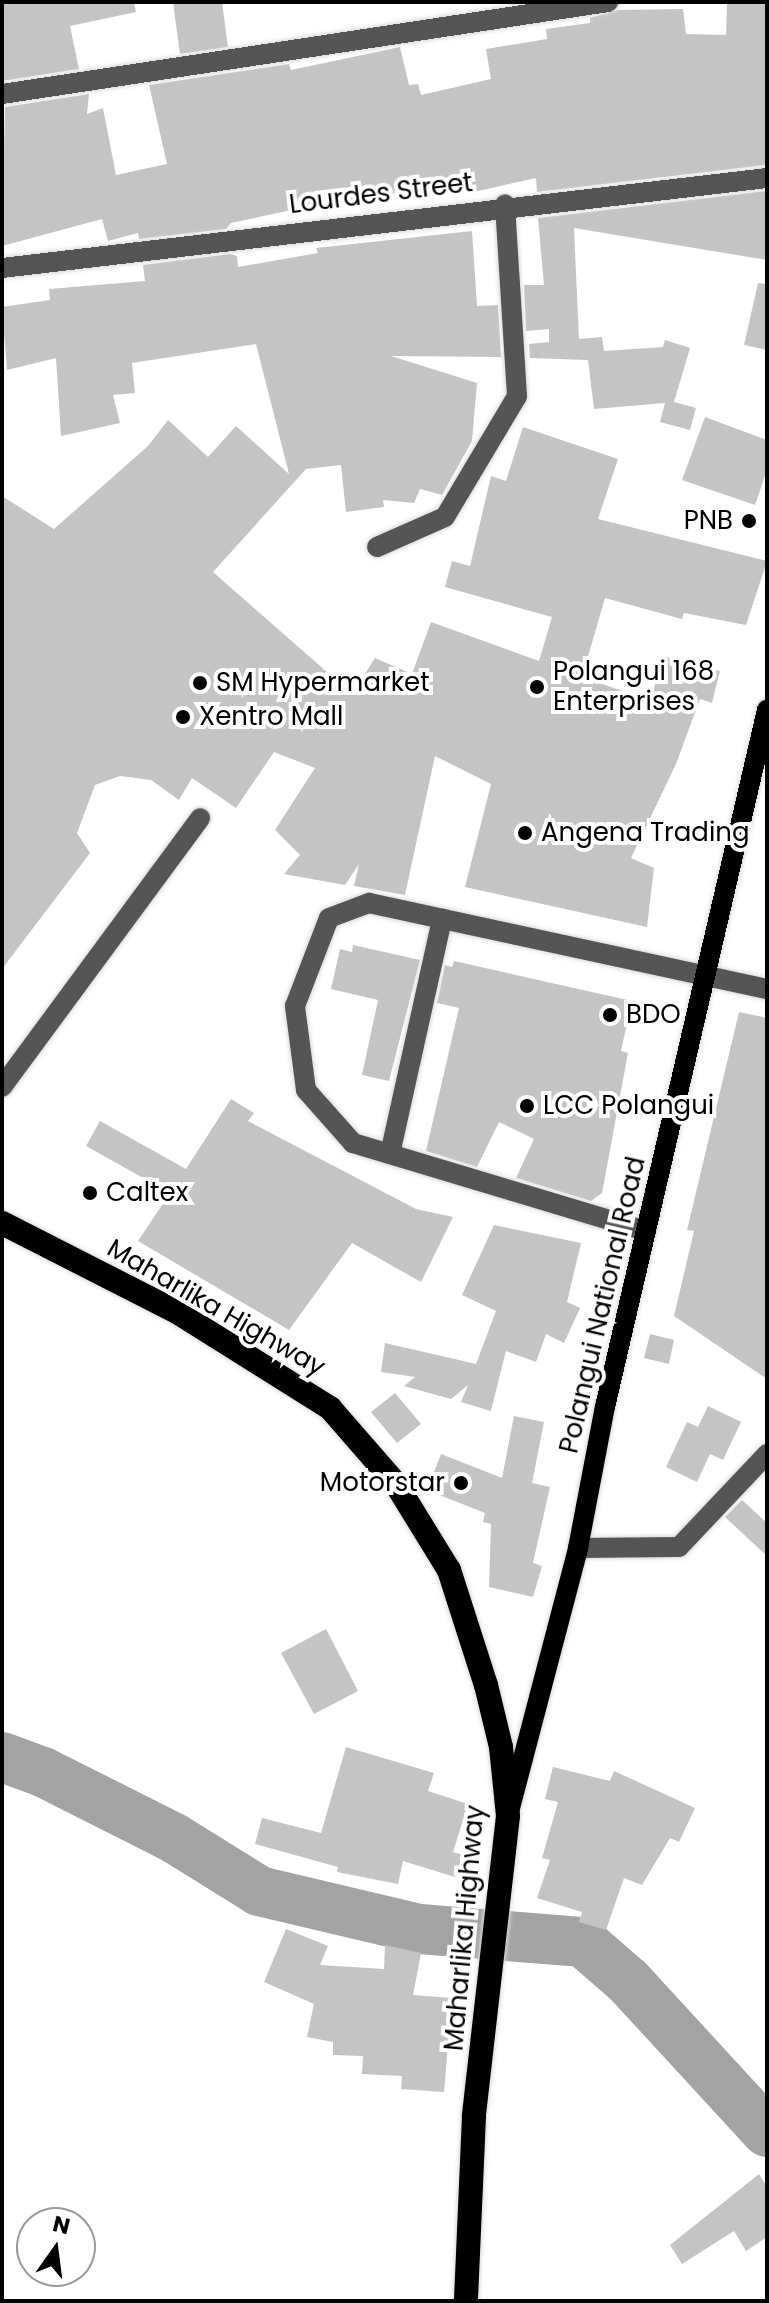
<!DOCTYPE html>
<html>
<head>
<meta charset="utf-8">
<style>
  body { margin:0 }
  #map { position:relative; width:769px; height:2303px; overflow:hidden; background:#fff; font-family:Poppins,sans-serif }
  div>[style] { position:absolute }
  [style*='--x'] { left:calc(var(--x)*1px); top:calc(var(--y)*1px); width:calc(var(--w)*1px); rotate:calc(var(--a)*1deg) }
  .river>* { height:50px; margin:-25px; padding:0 25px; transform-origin:25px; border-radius:25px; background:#a3a3a3 }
  .building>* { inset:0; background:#c4c4c4 }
  .roads { filter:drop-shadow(0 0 2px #dbdbdb) drop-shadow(0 0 2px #dbdbdb) }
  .minor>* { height:20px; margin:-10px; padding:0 10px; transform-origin:10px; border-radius:10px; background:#555 }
  .major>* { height:20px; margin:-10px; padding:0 10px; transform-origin:10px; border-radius:10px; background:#000 }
  .highway>* { height:24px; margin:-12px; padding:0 12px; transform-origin:12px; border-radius:12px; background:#000 }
  .dots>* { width:22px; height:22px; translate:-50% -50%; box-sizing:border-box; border:4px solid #fff; border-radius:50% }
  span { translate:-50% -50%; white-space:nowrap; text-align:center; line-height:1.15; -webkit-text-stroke:8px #fff; paint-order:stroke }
  .street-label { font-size:26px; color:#000 }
  .poi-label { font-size:26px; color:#000 }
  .right { translate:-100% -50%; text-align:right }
  .left { translate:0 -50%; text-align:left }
  .frame { position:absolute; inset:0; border:4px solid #000; pointer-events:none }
  .north { position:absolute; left:16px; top:2207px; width:80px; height:80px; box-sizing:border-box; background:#fff; border:2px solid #999; border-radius:50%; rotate:14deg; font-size:22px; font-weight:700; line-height:32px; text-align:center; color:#000 }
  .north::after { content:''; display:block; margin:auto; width:28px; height:36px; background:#000; clip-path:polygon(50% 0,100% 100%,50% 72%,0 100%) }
</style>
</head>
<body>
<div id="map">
  <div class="river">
    <i style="--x:2;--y:1757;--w:44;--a:20.1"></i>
    <i style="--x:43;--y:1772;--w:147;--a:26.7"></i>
    <i style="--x:174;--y:1838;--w:100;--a:31.9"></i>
    <i style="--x:259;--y:1891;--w:165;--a:13.3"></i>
    <i style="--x:420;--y:1929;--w:164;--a:4.6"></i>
    <i style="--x:583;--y:1942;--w:60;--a:40.9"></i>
    <i style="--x:628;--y:1981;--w:205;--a:47.4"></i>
  </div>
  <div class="building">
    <i style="clip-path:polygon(2px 2px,134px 2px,136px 12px,70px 26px,79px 69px,2px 81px)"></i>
    <i style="clip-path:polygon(173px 2px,222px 2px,228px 47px,180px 54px)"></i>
    <i style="clip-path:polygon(727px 2px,767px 2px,767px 165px,537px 192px,536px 178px,474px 192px,471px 181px,287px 211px,231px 223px,226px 229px,139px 239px,138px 233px,108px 241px,102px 219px,2px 246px,5px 107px,89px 94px,87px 114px,103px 108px,116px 175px,167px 164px,149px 85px,289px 64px,291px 70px,400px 47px,409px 85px,418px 84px,421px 95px,491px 79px,486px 49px,547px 39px,546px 29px,590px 23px,590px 18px,618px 10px,683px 9px,686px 34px,726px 35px)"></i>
    <i style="clip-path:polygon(767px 191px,767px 260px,574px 228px,579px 339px,602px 337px,604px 351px,663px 347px,665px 340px,690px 348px,674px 402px,696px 408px,690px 430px,660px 422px,665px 403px,594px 409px,588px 360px,530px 358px,529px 344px,549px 342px,549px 329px,526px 331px,524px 285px,544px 285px,538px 218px)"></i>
    <i style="clip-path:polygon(472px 231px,477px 306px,498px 305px,501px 357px,391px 356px,477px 383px,472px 441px,442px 495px,420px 489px,414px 503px,383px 500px,384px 507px,346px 512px,341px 465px,306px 469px,213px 572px,352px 694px,375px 658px,412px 674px,431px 622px,539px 661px,552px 617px,445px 587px,452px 561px,470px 566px,491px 476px,506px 481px,523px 427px,618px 459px,598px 519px,767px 561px,746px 625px,684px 613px,682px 619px,605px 598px,582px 677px,651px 701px,662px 656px,720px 671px,712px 703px,700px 699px,676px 764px,631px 858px,654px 868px,647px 927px,465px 887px,491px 784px,435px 756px,405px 895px,354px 886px,359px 864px,345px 885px,284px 874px,300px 855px,275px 830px,315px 768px,274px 752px,236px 808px,192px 778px,179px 800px,151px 780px,120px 776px,95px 785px,77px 833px,90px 853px,2px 969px,2px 496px,54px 529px,148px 446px,168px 420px,208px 457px,236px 426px,289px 474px,256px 344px,132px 363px,135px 393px,113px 395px,120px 423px,61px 436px,56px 358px,7px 370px,2px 307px,50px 300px,49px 289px,145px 281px,143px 265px,230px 254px,237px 256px,238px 267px,318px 253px,316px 248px)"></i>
    <i style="clip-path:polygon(758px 283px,767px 284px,767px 350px,744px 345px)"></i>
    <i style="clip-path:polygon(705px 417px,767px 440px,767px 470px,755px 505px,682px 480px)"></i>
    <i style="clip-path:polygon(353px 945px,420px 960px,389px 1081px,362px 1075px,378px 1000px,331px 989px,340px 949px,352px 952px)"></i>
    <i style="clip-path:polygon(454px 961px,632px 1001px,621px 1051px,628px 1053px,602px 1193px,591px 1201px,516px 1178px,534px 1139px,499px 1122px,477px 1167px,426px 1151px,459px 1008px,437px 1003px,445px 965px,452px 967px)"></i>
    <i style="clip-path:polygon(739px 1012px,767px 1018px,767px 1379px,674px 1316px,694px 1231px,687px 1230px)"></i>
    <i style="clip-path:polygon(231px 1099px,254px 1113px,248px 1121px,416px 1209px,453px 1217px,421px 1282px,352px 1243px,289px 1330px,138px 1241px,170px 1193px,86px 1146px,100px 1121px,186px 1169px)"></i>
    <i style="clip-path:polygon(494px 1225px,581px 1243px,567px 1302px,580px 1308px,564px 1343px,546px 1334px,536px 1362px,506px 1351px,491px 1411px,461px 1402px,468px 1385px,451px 1399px,404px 1386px,415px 1377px,381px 1372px,385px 1343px,476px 1364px,496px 1311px,462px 1295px)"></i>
    <i style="clip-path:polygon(650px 1334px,674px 1340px,669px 1364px,644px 1358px)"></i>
    <i style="clip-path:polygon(395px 1393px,421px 1424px,397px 1443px,371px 1412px)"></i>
    <i style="clip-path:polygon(708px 1406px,741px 1422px,723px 1460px,710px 1454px,697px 1482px,666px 1467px,687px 1422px,698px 1427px)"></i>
    <i style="clip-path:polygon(514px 1416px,544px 1422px,532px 1483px,550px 1487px,533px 1563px,542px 1566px,533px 1597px,489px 1587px,491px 1524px,483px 1522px,485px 1513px,427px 1490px,441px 1454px,502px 1478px)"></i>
    <i style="clip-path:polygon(742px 1500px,767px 1523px,767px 1556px,725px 1517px)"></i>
    <i style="clip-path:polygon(326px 1629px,358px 1691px,314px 1714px,281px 1653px)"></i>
    <i style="clip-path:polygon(346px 1747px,434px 1773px,428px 1791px,468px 1804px,453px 1852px,463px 1855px,455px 1877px,403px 1861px,398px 1884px,337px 1872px,338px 1867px,255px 1844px,262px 1818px,321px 1833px)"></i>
    <i style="clip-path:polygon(553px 1767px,610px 1781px,614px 1771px,695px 1808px,679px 1842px,670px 1838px,642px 1885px,624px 1878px,606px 1930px,579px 1922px,582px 1912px,537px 1898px,550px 1860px,542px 1858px,558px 1802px,545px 1799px)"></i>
    <i style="clip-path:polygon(286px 1929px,328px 1946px,320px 1965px,384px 1969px,385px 1945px,421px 1953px,413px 1995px,452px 1998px,444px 2092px,401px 2089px,402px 2076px,362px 2074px,363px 2056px,333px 2055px,333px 2042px,307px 2037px,314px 2004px,264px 1982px)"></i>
    <i style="clip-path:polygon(759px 2174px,767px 2187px,767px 2237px,746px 2251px,734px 2231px,682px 2264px,670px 2245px)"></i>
  </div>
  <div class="roads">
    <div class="minor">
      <i style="--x:2;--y:94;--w:613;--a:-8.63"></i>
      <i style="--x:2;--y:268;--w:770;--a:-6.71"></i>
      <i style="--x:377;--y:547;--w:74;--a:-23.8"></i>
      <i style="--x:445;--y:517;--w:141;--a:-59.2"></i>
      <i style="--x:517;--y:396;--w:192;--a:-93.6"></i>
      <i style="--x:2;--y:1087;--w:334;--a:-53.6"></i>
      <i style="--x:390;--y:1154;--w:241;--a:-77.5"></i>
      <i style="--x:646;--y:1231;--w:306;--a:-163.3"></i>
      <i style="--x:353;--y:1143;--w:71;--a:-131.6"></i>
      <i style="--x:306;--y:1090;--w:85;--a:-97.5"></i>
      <i style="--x:295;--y:1006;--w:94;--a:-68.9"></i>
      <i style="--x:329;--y:918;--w:43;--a:-20.6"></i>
      <i style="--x:369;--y:903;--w:407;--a:12.2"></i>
      <i style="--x:578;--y:1548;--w:101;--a:-0.6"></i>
      <i style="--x:679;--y:1547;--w:128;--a:-46.6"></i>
    </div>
    <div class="major">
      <i style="--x:510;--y:1808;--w:269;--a:-75.3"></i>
      <i style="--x:578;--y:1548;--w:144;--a:-79.2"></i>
      <i style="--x:605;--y:1407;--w:716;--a:-76.92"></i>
    </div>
    <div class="highway">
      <i style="--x:2;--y:1223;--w:196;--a:27"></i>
      <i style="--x:177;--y:1312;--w:181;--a:32.1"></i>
      <i style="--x:330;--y:1408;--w:101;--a:49"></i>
      <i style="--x:396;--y:1484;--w:101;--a:58.4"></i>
      <i style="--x:449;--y:1570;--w:121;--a:72.2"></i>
      <i style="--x:486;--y:1685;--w:64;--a:76.4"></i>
      <i style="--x:501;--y:1747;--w:69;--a:84.2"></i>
      <i style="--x:508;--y:1816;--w:302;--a:96.5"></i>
      <i style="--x:474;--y:2116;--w:185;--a:92.5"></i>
    </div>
  </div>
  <div class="dots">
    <i style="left:749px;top:521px;background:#000"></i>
    <i style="left:200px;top:683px;background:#000"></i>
    <i style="left:537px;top:687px;background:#000"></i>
    <i style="left:183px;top:717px;background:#000"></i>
    <i style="left:525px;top:833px;background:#000"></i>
    <i style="left:610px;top:1015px;background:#000"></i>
    <i style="left:527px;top:1106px;background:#000"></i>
    <i style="left:90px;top:1193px;background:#000"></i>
    <i style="left:461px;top:1483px;background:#000"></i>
  </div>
  <div class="street-label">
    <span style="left:381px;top:194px;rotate:-7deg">Lourdes Street</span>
    <span style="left:603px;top:1305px;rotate:-77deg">Polangui National Road</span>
    <span style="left:216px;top:1308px;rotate:30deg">Maharlika Highway</span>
    <span style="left:465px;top:1928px;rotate:-85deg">Maharlika Highway</span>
  </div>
  <div class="poi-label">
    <span class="right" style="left:733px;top:521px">PNB</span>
    <span class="left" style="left:553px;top:687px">Polangui 168<br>Enterprises</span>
    <span class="left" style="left:216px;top:683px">SM Hypermarket</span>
    <span class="left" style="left:199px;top:717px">Xentro Mall</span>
    <span class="left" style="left:541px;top:833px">Angena Trading</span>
    <span class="left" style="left:626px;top:1015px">BDO</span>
    <span class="left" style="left:543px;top:1106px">LCC Polangui</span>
    <span class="left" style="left:106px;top:1193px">Caltex</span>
    <span class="right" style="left:445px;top:1483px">Motorstar</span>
  </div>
  <div class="frame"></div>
  <div class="north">N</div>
</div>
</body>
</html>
